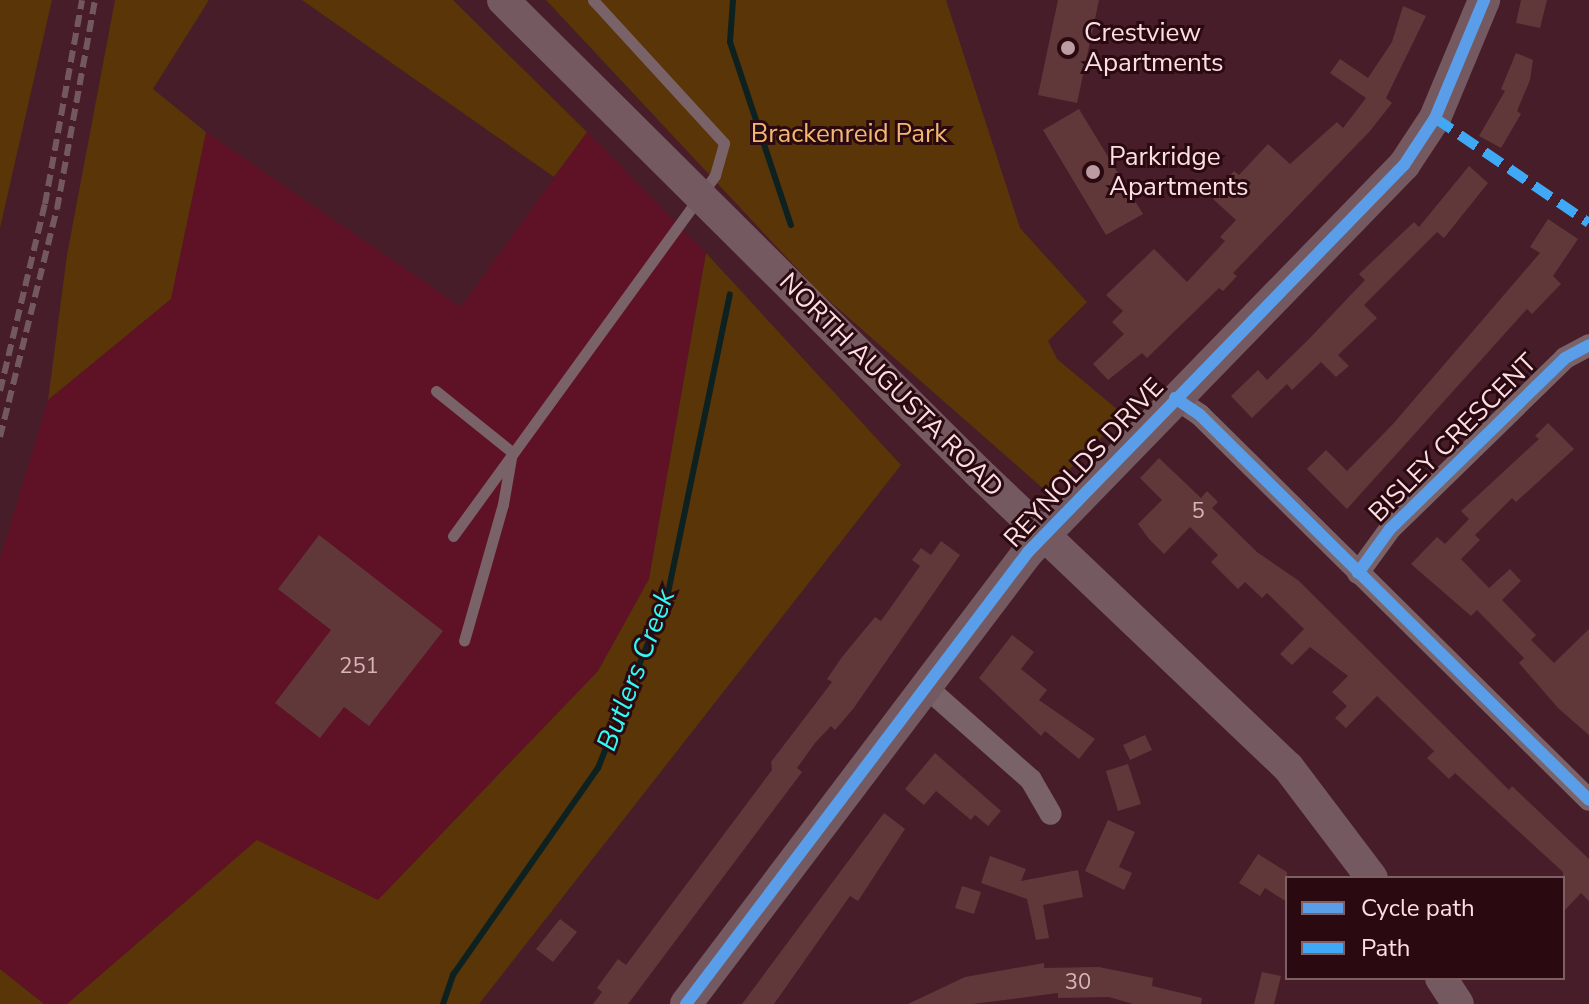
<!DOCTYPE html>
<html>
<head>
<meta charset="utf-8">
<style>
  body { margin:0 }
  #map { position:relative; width:1589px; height:1004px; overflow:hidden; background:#461d29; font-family:"Nunito Sans",sans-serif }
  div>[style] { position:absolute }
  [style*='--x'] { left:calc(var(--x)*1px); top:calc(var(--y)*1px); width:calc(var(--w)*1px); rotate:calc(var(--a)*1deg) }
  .built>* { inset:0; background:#5f1126 }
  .green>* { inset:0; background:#593507 }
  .stream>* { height:6px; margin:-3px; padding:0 3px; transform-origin:3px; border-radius:3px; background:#0e2121 }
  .building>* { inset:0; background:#60383a }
  .lane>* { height:11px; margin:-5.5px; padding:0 5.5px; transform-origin:5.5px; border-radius:5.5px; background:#796368 }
  .street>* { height:22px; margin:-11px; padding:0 11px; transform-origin:11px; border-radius:11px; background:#796368 }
  .secondary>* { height:32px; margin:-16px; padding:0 16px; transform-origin:16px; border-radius:16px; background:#755960 }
  .rail>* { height:6px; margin-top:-3px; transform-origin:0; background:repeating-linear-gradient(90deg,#74585f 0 12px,transparent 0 18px) }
  .quiet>* { height:10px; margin-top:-5px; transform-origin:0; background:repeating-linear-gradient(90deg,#3fa9f5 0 20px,transparent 0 30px) }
  .cycleway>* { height:12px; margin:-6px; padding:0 6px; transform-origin:6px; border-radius:6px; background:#5a9eea }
  .dots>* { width:22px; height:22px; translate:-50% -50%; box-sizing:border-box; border:4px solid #2a0a10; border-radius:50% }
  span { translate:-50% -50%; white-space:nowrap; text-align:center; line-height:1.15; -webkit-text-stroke:6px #2a0a10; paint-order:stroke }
  .number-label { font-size:22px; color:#d5b5b8 }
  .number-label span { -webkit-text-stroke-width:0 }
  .poi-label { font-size:26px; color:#fcdfe2 }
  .left { translate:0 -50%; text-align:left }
  .park-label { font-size:26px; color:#f2b871 }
  .street-label { font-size:26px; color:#fcdfe2 }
  .water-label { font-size:28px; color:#2efcf4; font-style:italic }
  .legend { position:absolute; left:1285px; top:876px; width:280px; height:104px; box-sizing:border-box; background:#2a0a10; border:2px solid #7e5f64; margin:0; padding:10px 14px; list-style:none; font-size:24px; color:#fcdfe2 }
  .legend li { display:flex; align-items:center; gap:16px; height:40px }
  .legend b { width:40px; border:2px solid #7e5f64 }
</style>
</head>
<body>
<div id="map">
  <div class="built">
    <i style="clip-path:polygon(206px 132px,461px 307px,587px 132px,706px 253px,649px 579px,598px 671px,378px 900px,257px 841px,67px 1004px,44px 1004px,0 969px,0 559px,48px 400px,171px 299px)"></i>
  </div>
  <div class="green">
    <i style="clip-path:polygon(0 0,52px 0,0 228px)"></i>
    <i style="clip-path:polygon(115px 0,209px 0,153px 89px,206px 132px,171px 299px,48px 400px,67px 255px)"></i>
    <i style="clip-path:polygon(302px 0,453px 0,587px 132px,554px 177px)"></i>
    <i style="clip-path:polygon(546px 0,946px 0,1020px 228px,1087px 302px,1048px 341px,1057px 359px,1124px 415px,1047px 492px,817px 290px)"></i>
    <i style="clip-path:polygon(706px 253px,901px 465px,479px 1004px,67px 1004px,257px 840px,378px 900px,598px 671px,649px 579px)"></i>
    <i style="clip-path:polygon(0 969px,44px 1004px,0 1004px)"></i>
  </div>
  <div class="stream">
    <i style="--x:733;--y:0;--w:42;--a:94.1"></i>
    <i style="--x:730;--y:42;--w:193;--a:71.6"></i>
    <i style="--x:443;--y:1004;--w:31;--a:-71"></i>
    <i style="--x:453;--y:975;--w:253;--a:-55"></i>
    <i style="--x:598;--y:768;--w:188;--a:-68.2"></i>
    <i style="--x:668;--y:593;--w:305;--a:-78.3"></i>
  </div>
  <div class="building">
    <i style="clip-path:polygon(1058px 0,1099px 0,1077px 103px,1038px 95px)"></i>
    <i style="clip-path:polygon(1521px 0,1547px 0,1540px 28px,1516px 23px)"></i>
    <i style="clip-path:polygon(1403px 6px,1426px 16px,1386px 98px,1392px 103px,1370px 131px,1233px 273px,1237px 276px,1223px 291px,1219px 288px,1147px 358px,1142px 353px,1108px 380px,1093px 364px,1124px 334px,1112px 322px,1123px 311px,1106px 295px,1154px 249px,1187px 282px,1225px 241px,1220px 237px,1236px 220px,1213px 199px,1224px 182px,1234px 171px,1239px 175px,1268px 144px,1290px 164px,1337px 122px,1343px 128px,1366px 98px,1330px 73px,1340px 59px,1368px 78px,1392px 42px)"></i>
    <i style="clip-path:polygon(1516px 53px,1533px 60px,1530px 80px,1517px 111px,1521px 114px,1501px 148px,1479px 136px,1505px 91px,1501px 89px)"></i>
    <i style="clip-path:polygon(1079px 109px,1143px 214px,1106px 235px,1043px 130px)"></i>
    <i style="clip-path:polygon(1469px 166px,1488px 183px,1444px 238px,1437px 232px,1364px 305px,1377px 318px,1338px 355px,1349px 366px,1336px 377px,1321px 362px,1292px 390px,1287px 384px,1252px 418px,1231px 396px,1258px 370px,1267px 380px,1308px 340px,1365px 280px,1359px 274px,1414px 222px,1419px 227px)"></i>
    <i style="clip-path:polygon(1548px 219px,1578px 239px,1553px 276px,1561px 284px,1532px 314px,1527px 309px,1347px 509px,1307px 469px,1326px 450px,1347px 471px,1393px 424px,1540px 253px,1530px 247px)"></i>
    <i style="clip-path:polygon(1548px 423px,1574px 449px,1516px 502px,1512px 498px,1475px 535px,1480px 540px,1461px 559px,1489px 588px,1510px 569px,1521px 581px,1502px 600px,1536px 635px,1531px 640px,1554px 663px,1589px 629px,1589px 735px,1558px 708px,1519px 663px,1524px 658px,1477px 610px,1471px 616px,1411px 564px,1437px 537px,1445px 544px,1469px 519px,1461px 511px,1539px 439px,1535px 436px)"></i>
    <i style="clip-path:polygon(1159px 458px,1201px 498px,1207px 491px,1218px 502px,1212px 508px,1257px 552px,1299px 581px,1509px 790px,1512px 786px,1589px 859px,1589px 901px,1581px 893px,1563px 912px,1563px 872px,1455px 773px,1449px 779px,1427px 758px,1434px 751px,1377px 696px,1346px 728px,1335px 718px,1347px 706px,1332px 692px,1348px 676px,1310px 647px,1292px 665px,1280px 654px,1304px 629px,1267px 593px,1262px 598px,1245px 582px,1238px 589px,1211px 562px,1218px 555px,1190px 527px,1164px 554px,1149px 539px,1138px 524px,1162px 500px,1140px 478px)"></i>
    <i style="clip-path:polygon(319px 535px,443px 631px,369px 726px,344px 707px,320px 738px,275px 703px,331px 630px,278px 589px)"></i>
    <i style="clip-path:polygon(941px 541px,960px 555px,853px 709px,835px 730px,831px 726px,815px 743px,797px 768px,802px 772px,628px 1004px,593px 1004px,602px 992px,597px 988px,618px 959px,626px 965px,772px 770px,771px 762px,832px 682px,827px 679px,842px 657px,875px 617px,881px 621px,920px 566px,912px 560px,921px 548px,931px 555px)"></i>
    <i style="clip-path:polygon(1012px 635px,1034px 652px,1021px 669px,1047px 690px,1039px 700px,1095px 739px,1079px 759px,1045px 731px,1041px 736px,979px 678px)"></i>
    <i style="clip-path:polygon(1145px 735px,1152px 750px,1130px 760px,1123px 745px)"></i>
    <i style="clip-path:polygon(935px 753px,1001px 811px,988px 826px,975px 815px,971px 820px,936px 791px,924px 805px,905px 789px)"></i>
    <i style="clip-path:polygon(1128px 764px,1141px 804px,1118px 811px,1106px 771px)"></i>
    <i style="clip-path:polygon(884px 813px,905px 829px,858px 901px,850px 896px,774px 1004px,742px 1004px)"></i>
    <i style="clip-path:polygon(1108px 820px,1135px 832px,1119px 867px,1132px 873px,1124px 890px,1085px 871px)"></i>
    <i style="clip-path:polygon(1258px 854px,1287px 872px,1287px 902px,1265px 888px,1260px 896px,1239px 883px)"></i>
    <i style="clip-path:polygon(990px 856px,1026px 869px,1021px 881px,1078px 870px,1083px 897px,1043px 905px,1049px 938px,1036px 940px,1027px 899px,981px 883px)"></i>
    <i style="clip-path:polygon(962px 886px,981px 892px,974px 914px,955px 908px)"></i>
    <i style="clip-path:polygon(560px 919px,577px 932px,553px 962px,536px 949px)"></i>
    <i style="clip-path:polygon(1044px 963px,1044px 968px,1099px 967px,1153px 978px,1152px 986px,1202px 998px,1201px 1004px,1133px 1004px,1109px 997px,1058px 998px,1058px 993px,973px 1004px,908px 1004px,965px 977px)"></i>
    <i style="clip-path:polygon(1262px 972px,1281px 976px,1274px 1004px,1254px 1004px)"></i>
  </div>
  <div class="lane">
    <i style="--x:436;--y:391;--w:97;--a:38.8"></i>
    <i style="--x:512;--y:452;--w:53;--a:99.8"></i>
    <i style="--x:503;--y:504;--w:142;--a:105.9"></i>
    <i style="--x:453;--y:536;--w:446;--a:-54"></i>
    <i style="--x:715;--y:175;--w:33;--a:-74"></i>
    <i style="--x:724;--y:143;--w:194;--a:-132.5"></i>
  </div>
  <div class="street">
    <i style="--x:1175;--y:398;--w:30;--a:34"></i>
    <i style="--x:1200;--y:415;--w:547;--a:44.7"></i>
    <i style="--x:1358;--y:573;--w:54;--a:-54"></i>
    <i style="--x:1390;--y:529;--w:245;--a:-44.3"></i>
    <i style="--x:1565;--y:358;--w:27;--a:-28"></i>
    <i style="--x:926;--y:687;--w:140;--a:41.5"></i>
    <i style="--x:1031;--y:780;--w:39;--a:60"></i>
  </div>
  <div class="secondary">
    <i style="--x:503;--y:0;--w:671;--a:44.82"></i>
    <i style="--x:979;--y:473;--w:427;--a:43.6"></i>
    <i style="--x:1288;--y:767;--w:139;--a:52.9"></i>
    <i style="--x:1441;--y:978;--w:31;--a:57"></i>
    <i style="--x:686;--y:1004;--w:567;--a:-52.89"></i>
    <i style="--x:1028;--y:552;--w:540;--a:-45.83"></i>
    <i style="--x:1404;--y:165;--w:56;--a:-56.6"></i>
    <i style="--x:1435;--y:118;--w:128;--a:-67.4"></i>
  </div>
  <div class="rail">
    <i style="--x:0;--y:391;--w:192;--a:-76.5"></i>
    <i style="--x:45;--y:204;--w:207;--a:-79.7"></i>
    <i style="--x:0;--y:437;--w:235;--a:-76"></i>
    <i style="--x:57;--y:209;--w:212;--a:-79.7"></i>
  </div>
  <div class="quiet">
    <i style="--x:1435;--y:118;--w:186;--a:34.3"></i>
  </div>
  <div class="cycleway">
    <i style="--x:1175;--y:398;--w:30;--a:34"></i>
    <i style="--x:1200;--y:415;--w:547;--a:44.7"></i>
    <i style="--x:1358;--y:573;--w:54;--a:-54"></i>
    <i style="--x:1390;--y:529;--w:245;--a:-44.3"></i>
    <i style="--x:1565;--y:358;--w:27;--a:-28"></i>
    <i style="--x:686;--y:1004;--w:567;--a:-52.89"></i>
    <i style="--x:1028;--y:552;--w:540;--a:-45.83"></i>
    <i style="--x:1404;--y:165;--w:56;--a:-56.6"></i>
    <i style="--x:1435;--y:118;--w:128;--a:-67.4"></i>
  </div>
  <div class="dots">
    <i style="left:1068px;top:48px;background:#bc9ba1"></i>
    <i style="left:1093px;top:172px;background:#bc9ba1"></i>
  </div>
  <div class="number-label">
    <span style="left:1198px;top:512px">5</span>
    <span style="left:359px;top:667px">251</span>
    <span style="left:1078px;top:983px">30</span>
  </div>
  <div class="poi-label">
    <span class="left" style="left:1084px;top:48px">Crestview<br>Apartments</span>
    <span class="left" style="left:1109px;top:172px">Parkridge<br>Apartments</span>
  </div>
  <div class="park-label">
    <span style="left:849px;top:134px">Brackenreid Park</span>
  </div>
  <div class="street-label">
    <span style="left:891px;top:385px;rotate:45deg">NORTH AUGUSTA ROAD</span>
    <span style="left:1453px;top:438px;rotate:-45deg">BISLEY CRESCENT</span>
    <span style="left:1084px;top:463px;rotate:-47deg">REYNOLDS DRIVE</span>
  </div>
  <div class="water-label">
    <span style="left:636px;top:670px;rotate:-69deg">Butlers Creek</span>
  </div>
  <ul class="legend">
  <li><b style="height:10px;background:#5a9eea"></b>Cycle path</li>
  <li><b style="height:10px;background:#3fa9f5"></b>Path</li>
  </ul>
</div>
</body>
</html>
